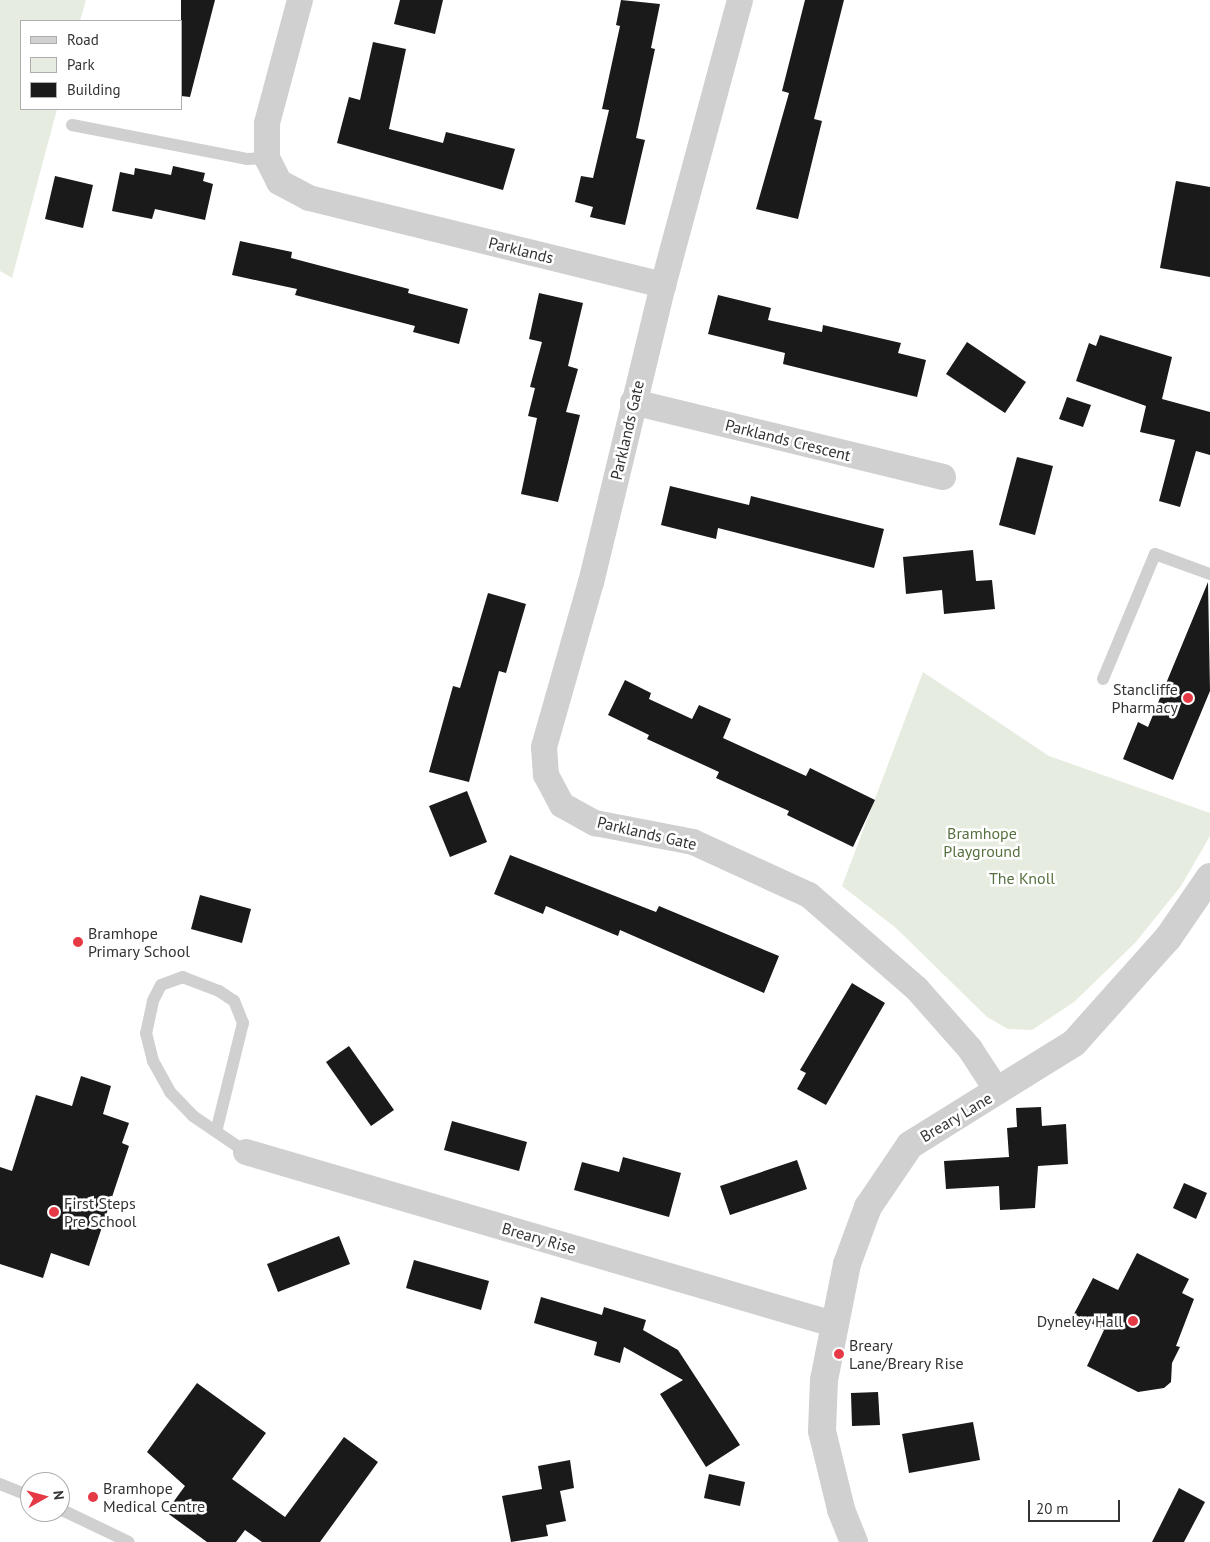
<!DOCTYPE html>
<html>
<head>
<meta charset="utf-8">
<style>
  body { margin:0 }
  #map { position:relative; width:1210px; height:1542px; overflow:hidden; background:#fff; font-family:"PT Sans",sans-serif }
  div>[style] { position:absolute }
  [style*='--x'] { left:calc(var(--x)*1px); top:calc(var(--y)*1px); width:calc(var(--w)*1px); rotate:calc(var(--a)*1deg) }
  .green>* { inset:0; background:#e6ecdf }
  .building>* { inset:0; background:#1a1a1a }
  .service>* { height:12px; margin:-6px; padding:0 6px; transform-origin:6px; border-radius:6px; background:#d0d0d0 }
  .minor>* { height:26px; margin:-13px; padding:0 13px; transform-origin:13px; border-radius:13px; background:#d0d0d0 }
  .tertiary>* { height:28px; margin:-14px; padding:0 14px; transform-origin:14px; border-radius:14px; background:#d0d0d0 }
  .dots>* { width:14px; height:14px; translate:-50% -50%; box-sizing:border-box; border:2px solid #fff; border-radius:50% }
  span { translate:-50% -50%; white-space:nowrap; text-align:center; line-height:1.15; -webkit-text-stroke:5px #fff; paint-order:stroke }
  .street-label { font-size:16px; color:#333 }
  .poi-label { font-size:16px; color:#333 }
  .right { translate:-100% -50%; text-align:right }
  .left { translate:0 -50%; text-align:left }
  .park-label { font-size:16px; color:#56703f }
  .legend { position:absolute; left:20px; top:20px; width:162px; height:90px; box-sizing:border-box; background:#fff; border:1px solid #adadad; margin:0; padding:6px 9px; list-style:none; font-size:15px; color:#333 }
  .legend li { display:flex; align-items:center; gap:10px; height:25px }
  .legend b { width:25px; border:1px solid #adadad }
  .north { position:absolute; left:20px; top:1472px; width:50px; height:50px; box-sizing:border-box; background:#fff; border:1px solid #adadad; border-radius:50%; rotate:83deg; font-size:14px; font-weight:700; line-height:20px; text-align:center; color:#333 }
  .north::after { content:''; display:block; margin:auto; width:18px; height:22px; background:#e63946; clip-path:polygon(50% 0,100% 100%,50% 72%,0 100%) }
  .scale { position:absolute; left:1028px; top:1500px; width:92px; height:22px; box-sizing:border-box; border:2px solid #333; border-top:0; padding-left:6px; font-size:15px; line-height:18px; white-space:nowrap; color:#333; -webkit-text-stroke:4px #fff; paint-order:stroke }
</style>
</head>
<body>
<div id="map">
  <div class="green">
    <i style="clip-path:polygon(0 0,86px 0,80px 21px,21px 21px,21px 109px,57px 109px,12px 278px,0 271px)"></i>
    <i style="clip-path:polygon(923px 672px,1049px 756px,1210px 813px,1210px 836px,1181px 886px,1135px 943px,1074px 1002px,1032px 1030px,1008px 1029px,987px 1017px,896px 928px,842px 886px)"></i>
  </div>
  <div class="building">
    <i style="clip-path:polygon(181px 0,215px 0,190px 97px,181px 96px)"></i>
    <i style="clip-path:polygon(400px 0,443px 0,435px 34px,394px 24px)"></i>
    <i style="clip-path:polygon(621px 0,660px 4px,651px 48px,655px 49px,636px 138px,645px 140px,625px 225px,590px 217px,593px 207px,575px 202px,581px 176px,593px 178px,609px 110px,602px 109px,620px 26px,616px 25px)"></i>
    <i style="clip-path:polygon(805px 0,844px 0,814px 119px,822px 121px,798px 219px,756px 209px,789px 93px,782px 91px)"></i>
    <i style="clip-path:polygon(373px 42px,406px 49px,389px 129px,443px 143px,446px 132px,515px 149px,503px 190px,337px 143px,349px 97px,360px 100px)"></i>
    <i style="clip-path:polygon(173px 166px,205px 173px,203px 181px,213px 184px,205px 220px,155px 209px,152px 219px,112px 211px,120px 172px,134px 175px,135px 168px,171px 175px)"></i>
    <i style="clip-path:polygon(55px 176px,93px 185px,83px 228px,45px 219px)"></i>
    <i style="clip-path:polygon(1176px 181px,1210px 187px,1210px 277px,1160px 268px)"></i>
    <i style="clip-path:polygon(240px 241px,292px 252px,291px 258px,409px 289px,408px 293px,468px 309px,459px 344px,413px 332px,415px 326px,295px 295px,297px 289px,232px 275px)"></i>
    <i style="clip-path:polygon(539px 293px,583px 303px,568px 366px,578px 369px,566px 412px,580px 415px,558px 502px,521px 494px,537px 418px,528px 416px,535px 388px,530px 387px,542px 342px,529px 339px)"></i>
    <i style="clip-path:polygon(718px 295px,771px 308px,768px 320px,822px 332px,823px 325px,901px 343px,898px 353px,926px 360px,917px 397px,783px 364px,785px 353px,708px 334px)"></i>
    <i style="clip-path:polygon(1100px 335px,1172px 357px,1162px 399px,1210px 412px,1210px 455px,1196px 451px,1180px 507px,1159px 501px,1175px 440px,1140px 432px,1146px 406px,1076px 381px,1089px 343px,1096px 346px)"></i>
    <i style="clip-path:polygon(967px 342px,1026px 382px,1005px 413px,946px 374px)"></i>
    <i style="clip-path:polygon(1067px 397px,1091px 405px,1083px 427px,1059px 419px)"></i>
    <i style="clip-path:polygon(1017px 457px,1053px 466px,1035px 535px,999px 525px)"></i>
    <i style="clip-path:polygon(670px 486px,749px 505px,751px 496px,884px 529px,874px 568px,718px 528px,716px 539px,661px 525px)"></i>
    <i style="clip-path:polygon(973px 550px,976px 581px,992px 580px,995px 609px,944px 614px,942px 590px,906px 594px,903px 557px)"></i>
    <i style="clip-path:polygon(1208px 582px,1210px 691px,1173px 780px,1123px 759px,1138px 722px,1148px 727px)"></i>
    <i style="clip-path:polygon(488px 593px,526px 604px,506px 673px,499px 671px,469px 782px,429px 772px,453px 686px,460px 688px)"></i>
    <i style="clip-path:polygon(625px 680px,651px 693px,649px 699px,692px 719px,699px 705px,731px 719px,723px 738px,806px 776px,810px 768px,875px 800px,853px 847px,787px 815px,789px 811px,716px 778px,719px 772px,647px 739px,649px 735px,608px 715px)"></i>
    <i style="clip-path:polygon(467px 791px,487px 842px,450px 857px,429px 806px)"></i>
    <i style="clip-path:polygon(510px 855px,656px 912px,659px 906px,779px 956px,764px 993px,620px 930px,618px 936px,546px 906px,543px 914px,494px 894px)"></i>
    <i style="clip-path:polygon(200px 895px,251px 909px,242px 943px,191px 929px)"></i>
    <i style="clip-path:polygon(852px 983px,885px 1003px,826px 1105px,797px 1089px,806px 1073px,800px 1070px)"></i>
    <i style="clip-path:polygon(349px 1046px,394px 1110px,371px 1126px,326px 1062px)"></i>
    <i style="clip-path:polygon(81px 1076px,111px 1086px,103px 1114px,129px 1123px,122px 1143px,129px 1146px,89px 1266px,51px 1253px,43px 1278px,0 1264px,0 1167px,12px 1171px,36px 1095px,72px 1106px)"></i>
    <i style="clip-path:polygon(1041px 1107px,1042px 1126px,1066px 1124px,1068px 1164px,1038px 1166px,1035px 1208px,1000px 1210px,999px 1186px,946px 1189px,944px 1161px,1009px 1157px,1007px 1128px,1017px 1127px,1016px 1108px)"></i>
    <i style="clip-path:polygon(452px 1121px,527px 1142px,519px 1171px,444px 1150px)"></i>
    <i style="clip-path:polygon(623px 1157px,681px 1173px,669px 1217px,574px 1190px,582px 1162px,619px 1172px)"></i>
    <i style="clip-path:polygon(797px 1160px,807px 1189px,730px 1215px,720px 1186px)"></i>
    <i style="clip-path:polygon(1184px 1183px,1207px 1193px,1196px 1219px,1173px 1208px)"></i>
    <i style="clip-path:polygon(339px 1236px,350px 1264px,278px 1292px,267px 1264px)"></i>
    <i style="clip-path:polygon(1137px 1253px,1189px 1279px,1182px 1293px,1194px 1299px,1176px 1346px,1180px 1347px,1172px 1363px,1171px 1382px,1164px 1388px,1138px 1392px,1087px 1366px,1104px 1330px,1074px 1314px,1093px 1278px,1118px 1290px)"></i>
    <i style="clip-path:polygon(414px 1260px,489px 1281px,481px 1310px,406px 1288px)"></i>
    <i style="clip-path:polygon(541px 1297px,602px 1315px,604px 1307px,646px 1320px,643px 1330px,678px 1350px,740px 1445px,706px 1467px,660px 1394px,683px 1380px,624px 1347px,620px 1363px,594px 1355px,597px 1342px,534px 1323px)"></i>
    <i style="clip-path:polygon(197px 1383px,266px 1433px,232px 1479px,285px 1517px,344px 1437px,378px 1462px,320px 1542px,262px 1542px,245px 1530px,236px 1542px,207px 1542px,166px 1512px,185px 1486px,147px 1452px)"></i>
    <i style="clip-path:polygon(878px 1392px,880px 1425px,852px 1426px,851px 1393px)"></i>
    <i style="clip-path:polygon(973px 1422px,980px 1460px,909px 1473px,902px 1434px)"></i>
    <i style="clip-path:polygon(570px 1460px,574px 1488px,560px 1491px,566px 1521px,546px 1525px,548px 1536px,511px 1542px,502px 1496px,542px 1489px,538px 1466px)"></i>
    <i style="clip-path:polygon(709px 1474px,745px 1482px,740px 1506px,704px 1498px)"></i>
    <i style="clip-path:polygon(1179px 1488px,1205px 1502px,1184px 1542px,1152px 1542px)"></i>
  </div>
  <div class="service">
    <i style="--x:72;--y:125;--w:178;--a:11"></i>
    <i style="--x:247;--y:159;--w:20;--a:-3"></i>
    <i style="--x:1103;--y:679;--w:135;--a:-67.4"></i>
    <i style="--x:1155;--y:554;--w:59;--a:20"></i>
    <i style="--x:217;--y:1128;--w:108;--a:-76.1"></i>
    <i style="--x:243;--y:1023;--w:24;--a:-112"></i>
    <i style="--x:234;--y:1001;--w:18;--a:-146"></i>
    <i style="--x:219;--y:991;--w:39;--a:-159"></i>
    <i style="--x:183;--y:977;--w:23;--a:160"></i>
    <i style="--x:161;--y:985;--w:18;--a:117"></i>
    <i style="--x:153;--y:1001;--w:33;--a:102"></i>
    <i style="--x:146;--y:1033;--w:29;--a:76"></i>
    <i style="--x:153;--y:1061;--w:35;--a:61"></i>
    <i style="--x:170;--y:1092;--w:33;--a:46"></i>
    <i style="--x:193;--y:1116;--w:64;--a:34.2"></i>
    <i style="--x:0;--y:1484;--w:32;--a:22"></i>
    <i style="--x:60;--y:1509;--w:76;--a:25.6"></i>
  </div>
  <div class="minor">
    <i style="--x:300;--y:0;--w:127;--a:105"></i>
    <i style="--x:267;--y:123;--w:35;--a:90"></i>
    <i style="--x:267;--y:158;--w:27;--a:63"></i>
    <i style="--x:279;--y:182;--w:34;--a:28"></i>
    <i style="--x:309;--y:198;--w:365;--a:13.8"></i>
    <i style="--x:740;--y:0;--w:295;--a:105.1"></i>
    <i style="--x:663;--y:285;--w:306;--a:103.6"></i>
    <i style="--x:591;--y:582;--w:172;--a:105.9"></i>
    <i style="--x:544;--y:747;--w:28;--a:86"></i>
    <i style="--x:546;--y:775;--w:34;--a:62"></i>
    <i style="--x:562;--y:805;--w:38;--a:29"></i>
    <i style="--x:595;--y:823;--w:100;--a:11"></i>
    <i style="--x:693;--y:842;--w:128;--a:24.6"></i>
    <i style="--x:809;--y:895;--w:143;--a:41"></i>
    <i style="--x:917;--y:989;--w:80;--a:48.5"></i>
    <i style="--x:970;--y:1049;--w:51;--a:56.9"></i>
    <i style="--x:633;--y:402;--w:319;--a:13.6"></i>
    <i style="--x:246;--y:1152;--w:612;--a:16.33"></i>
  </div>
  <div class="tertiary">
    <i style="--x:854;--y:1542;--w:35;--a:-112"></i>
    <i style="--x:841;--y:1509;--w:80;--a:-103.7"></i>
    <i style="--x:822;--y:1431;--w:51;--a:-87.8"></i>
    <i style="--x:824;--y:1380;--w:118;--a:-78.8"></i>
    <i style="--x:847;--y:1264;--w:61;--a:-69.8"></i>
    <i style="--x:868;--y:1207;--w:75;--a:-55.9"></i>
    <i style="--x:910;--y:1145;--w:193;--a:-31.9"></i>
    <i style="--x:1074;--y:1043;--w:141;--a:-48.2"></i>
    <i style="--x:1168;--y:938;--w:74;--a:-55.5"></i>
  </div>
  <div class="dots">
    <i style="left:1188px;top:698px;background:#e63946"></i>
    <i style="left:78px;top:942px;background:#e63946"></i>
    <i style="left:54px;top:1212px;background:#e63946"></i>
    <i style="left:1133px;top:1321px;background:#e63946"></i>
    <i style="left:839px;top:1354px;background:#e63946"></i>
    <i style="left:93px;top:1497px;background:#e63946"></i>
  </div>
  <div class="street-label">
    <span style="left:521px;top:250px;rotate:14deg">Parklands</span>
    <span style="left:627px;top:430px;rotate:-77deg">Parklands Gate</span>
    <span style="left:788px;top:440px;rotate:14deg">Parklands Crescent</span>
    <span style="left:647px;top:833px;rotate:13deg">Parklands Gate</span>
    <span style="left:956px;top:1117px;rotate:-31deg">Breary Lane</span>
    <span style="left:539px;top:1238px;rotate:16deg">Breary Rise</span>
  </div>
  <div class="poi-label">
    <span class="right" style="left:1178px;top:698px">Stancliffe<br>Pharmacy</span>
    <span class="left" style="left:88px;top:942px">Bramhope<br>Primary School</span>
    <span class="left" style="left:64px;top:1212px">First Steps<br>Pre School</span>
    <span class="right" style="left:1123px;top:1321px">Dyneley Hall</span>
    <span class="left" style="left:849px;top:1354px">Breary<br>Lane/Breary Rise</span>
    <span class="left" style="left:103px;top:1497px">Bramhope<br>Medical Centre</span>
  </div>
  <div class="park-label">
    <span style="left:982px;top:842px">Bramhope<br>Playground</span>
    <span style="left:1022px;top:878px">The Knoll</span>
  </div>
  <ul class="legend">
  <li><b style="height:6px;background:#d0d0d0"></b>Road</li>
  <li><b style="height:14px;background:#e6ecdf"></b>Park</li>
  <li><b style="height:14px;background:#1a1a1a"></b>Building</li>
  </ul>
  <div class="north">N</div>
  <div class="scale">20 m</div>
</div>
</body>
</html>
